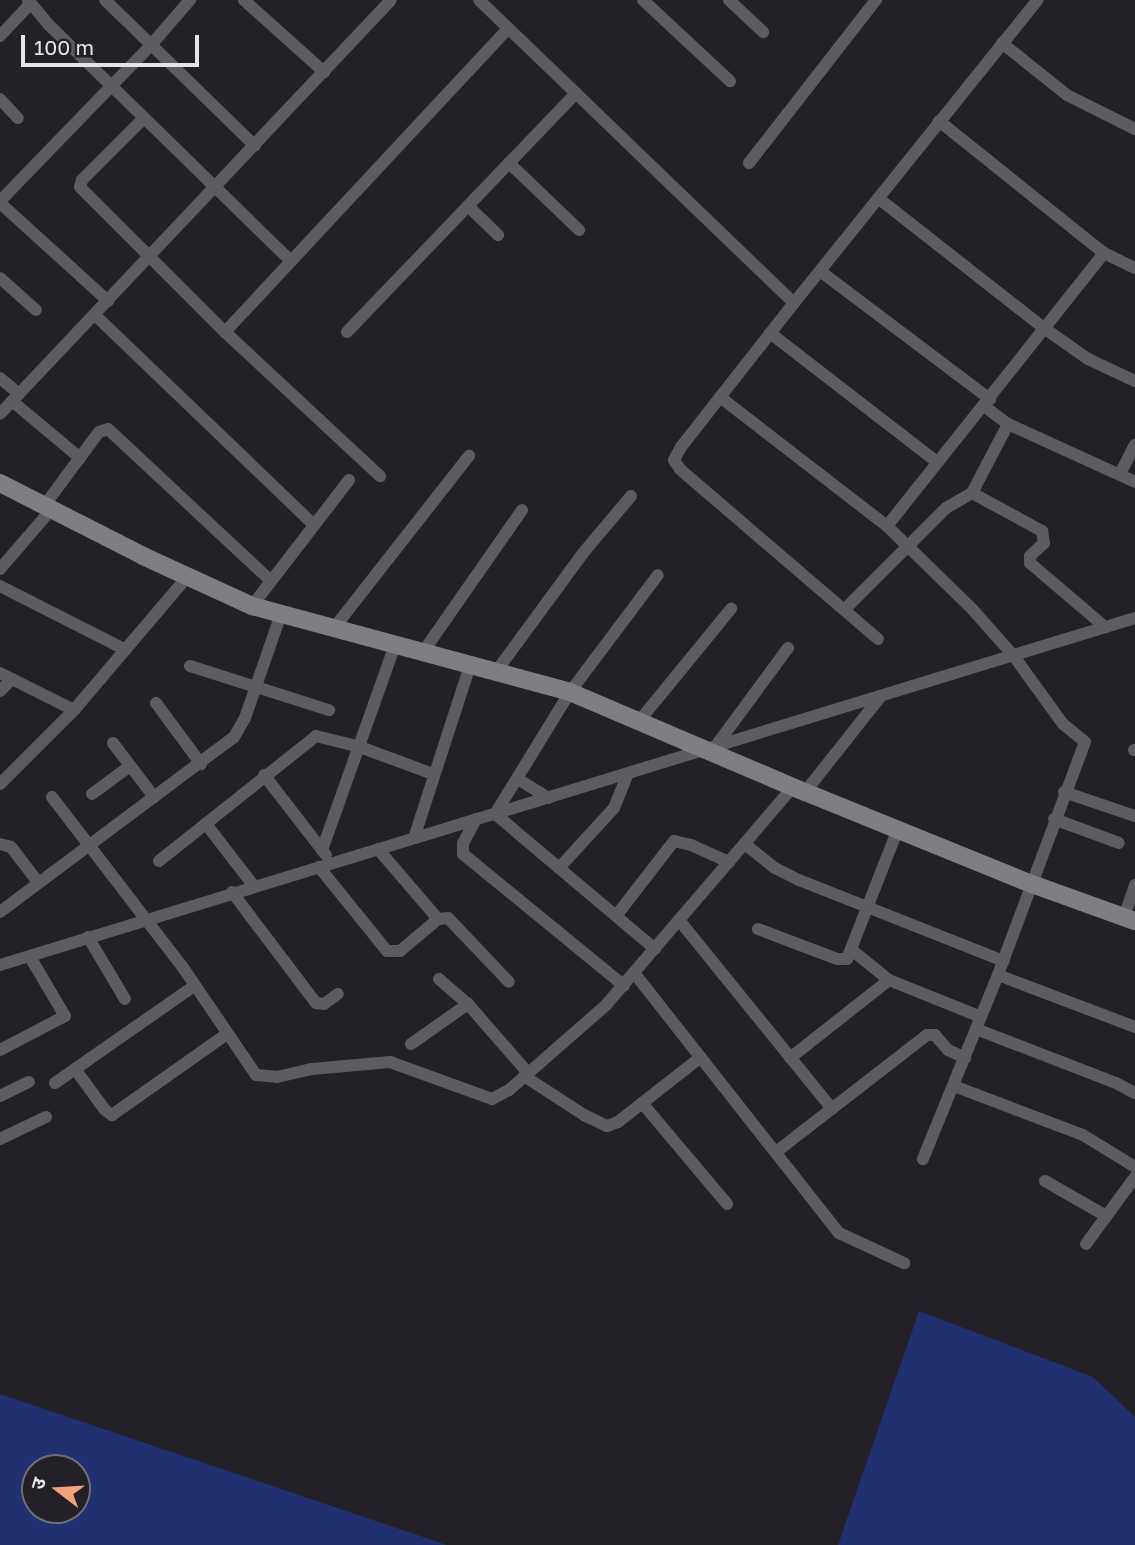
<!DOCTYPE html>
<html>
<head>
<meta charset="utf-8">
<style>
  body { margin:0 }
  #map { position:relative; width:1135px; height:1545px; overflow:hidden; background:#232027; font-family:"Golos Text","Noto Sans Devanagari",sans-serif }
  div>[style] { position:absolute }
  [style*='--x'] { left:calc(var(--x)*1px); top:calc(var(--y)*1px); width:calc(var(--w)*1px); rotate:calc(var(--a)*1deg) }
  .water>* { inset:0; background:#203070 }
  .street>* { height:12px; margin:-6px; padding:0 6px; transform-origin:6px; border-radius:6px; background:#5d5d60 }
  .secondary>* { height:18px; margin:-9px; padding:0 9px; transform-origin:9px; border-radius:9px; background:#7e7e83 }
  span { translate:-50% -50%; white-space:nowrap; text-align:center; line-height:1.15; -webkit-text-stroke:5px #232027; paint-order:stroke }
  .north { position:absolute; left:21px; top:1454px; width:70px; height:70px; box-sizing:border-box; background:#232027; border:2px solid #716e75; border-radius:50%; rotate:287deg; font-size:19px; font-weight:700; line-height:28px; text-align:center; color:#e6e4e9 }
  .north::after { content:''; display:block; margin:auto; width:24px; height:32px; background:#f1a17b; clip-path:polygon(50% 0,100% 100%,50% 72%,0 100%) }
  .scale { position:absolute; left:21px; top:35px; width:178px; height:32px; box-sizing:border-box; border:4px solid #e6e4e9; border-top:0; padding-left:9px; font-size:21px; line-height:24px; white-space:nowrap; color:#e6e4e9; -webkit-text-stroke:5px #232027; paint-order:stroke }
</style>
</head>
<body>
<div id="map">
  <div class="water">
    <i style="clip-path:polygon(919px 1311px,1093px 1377px,1135px 1417px,1135px 1545px,838px 1545px)"></i>
    <i style="clip-path:polygon(evenodd,0 1394px,447px 1545px,0 1545px,0 1394px,77px 1468px,77px 1510px,35px 1510px,35px 1468px,77px 1468px)"></i>
  </div>
  <div class="street">
    <i style="--x:28;--y:0;--w:33;--a:50"></i>
    <i style="--x:49;--y:25;--w:338;--a:44.3"></i>
    <i style="--x:105;--y:0;--w:209;--a:44.2"></i>
    <i style="--x:244;--y:0;--w:108;--a:42"></i>
    <i style="--x:479;--y:0;--w:437;--a:43.9"></i>
    <i style="--x:643;--y:0;--w:119;--a:43"></i>
    <i style="--x:729;--y:0;--w:47;--a:43.3"></i>
    <i style="--x:0;--y:36;--w:44;--a:-46.8"></i>
    <i style="--x:1002;--y:43;--w:83;--a:38.7"></i>
    <i style="--x:1067;--y:95;--w:76;--a:26.6"></i>
    <i style="--x:0;--y:99;--w:26;--a:47"></i>
    <i style="--x:144;--y:118;--w:88;--a:135"></i>
    <i style="--x:82;--y:180;--w:7;--a:106"></i>
    <i style="--x:80;--y:187;--w:205;--a:45"></i>
    <i style="--x:225;--y:332;--w:212;--a:42.9"></i>
    <i style="--x:939;--y:121;--w:211;--a:38.7"></i>
    <i style="--x:1104;--y:253;--w:34;--a:26"></i>
    <i style="--x:509;--y:163;--w:97;--a:43.7"></i>
    <i style="--x:749;--y:163;--w:207;--a:-52.1"></i>
    <i style="--x:878;--y:198;--w:211;--a:38.1"></i>
    <i style="--x:1044;--y:328;--w:54;--a:35.2"></i>
    <i style="--x:1088;--y:359;--w:52;--a:25.1"></i>
    <i style="--x:0;--y:201;--w:217;--a:-45.9"></i>
    <i style="--x:151;--y:45;--w:60;--a:-49.1"></i>
    <i style="--x:0;--y:203;--w:146;--a:42.2"></i>
    <i style="--x:468;--y:206;--w:42;--a:44"></i>
    <i style="--x:820;--y:271;--w:213;--a:37"></i>
    <i style="--x:0;--y:278;--w:48;--a:41.6"></i>
    <i style="--x:95;--y:315;--w:303;--a:43.8"></i>
    <i style="--x:225;--y:332;--w:415;--a:-47"></i>
    <i style="--x:347;--y:332;--w:331;--a:-46.2"></i>
    <i style="--x:770;--y:333;--w:211;--a:37.7"></i>
    <i style="--x:0;--y:378;--w:25;--a:40"></i>
    <i style="--x:720;--y:397;--w:211;--a:37.7"></i>
    <i style="--x:887;--y:526;--w:120;--a:44.3"></i>
    <i style="--x:973;--y:610;--w:60;--a:48.4"></i>
    <i style="--x:1013;--y:655;--w:85;--a:54.1"></i>
    <i style="--x:1063;--y:724;--w:28;--a:39"></i>
    <i style="--x:1085;--y:742;--w:249;--a:110.5"></i>
    <i style="--x:998;--y:975;--w:199;--a:112.2"></i>
    <i style="--x:12;--y:401;--w:89;--a:40"></i>
    <i style="--x:984;--y:406;--w:30;--a:37"></i>
    <i style="--x:1008;--y:424;--w:140;--a:24.5"></i>
    <i style="--x:0;--y:414;--w:569;--a:-46.64"></i>
    <i style="--x:1120;--y:474;--w:33;--a:-63"></i>
    <i style="--x:972;--y:493;--w:80;--a:28.5"></i>
    <i style="--x:1042;--y:531;--w:12;--a:81"></i>
    <i style="--x:1044;--y:543;--w:19;--a:137"></i>
    <i style="--x:1030;--y:556;--w:7;--a:90"></i>
    <i style="--x:1030;--y:563;--w:99;--a:40.5"></i>
    <i style="--x:44;--y:506;--w:92;--a:-53.4"></i>
    <i style="--x:99;--y:432;--w:9;--a:-18"></i>
    <i style="--x:108;--y:429;--w:223;--a:43"></i>
    <i style="--x:887;--y:526;--w:349;--a:-51.5"></i>
    <i style="--x:0;--y:569;--w:78;--a:-49.2"></i>
    <i style="--x:0;--y:586;--w:141;--a:26.9"></i>
    <i style="--x:252;--y:606;--w:159;--a:-52.4"></i>
    <i style="--x:845;--y:609;--w:143;--a:-45"></i>
    <i style="--x:946;--y:508;--w:30;--a:-30"></i>
    <i style="--x:972;--y:493;--w:78;--a:-62.4"></i>
    <i style="--x:334;--y:628;--w:219;--a:-51.9"></i>
    <i style="--x:878;--y:639;--w:261;--a:-139.4"></i>
    <i style="--x:680;--y:469;--w:11;--a:-124"></i>
    <i style="--x:674;--y:460;--w:15;--a:-62"></i>
    <i style="--x:681;--y:447;--w:183;--a:-51.9"></i>
    <i style="--x:794;--y:303;--w:389;--a:-51.2"></i>
    <i style="--x:423;--y:652;--w:173;--a:-55.1"></i>
    <i style="--x:190;--y:666;--w:146;--a:17.6"></i>
    <i style="--x:0;--y:673;--w:83;--a:26.6"></i>
    <i style="--x:495;--y:673;--w:150;--a:-53.7"></i>
    <i style="--x:584;--y:552;--w:73;--a:-50"></i>
    <i style="--x:0;--y:691;--w:17;--a:-45"></i>
    <i style="--x:156;--y:703;--w:76;--a:53.6"></i>
    <i style="--x:640;--y:720;--w:144;--a:-50.7"></i>
    <i style="--x:113;--y:743;--w:68;--a:52.8"></i>
    <i style="--x:715;--y:747;--w:123;--a:-53.6"></i>
    <i style="--x:1134;--y:750;--w:1;--a:0"></i>
    <i style="--x:264;--y:775;--w:101;--a:52.2"></i>
    <i style="--x:518;--y:779;--w:36;--a:32"></i>
    <i style="--x:0;--y:784;--w:105;--a:-45"></i>
    <i style="--x:74;--y:710;--w:175;--a:-49.6"></i>
    <i style="--x:805;--y:792;--w:122;--a:-51.6"></i>
    <i style="--x:1064;--y:792;--w:75;--a:18.7"></i>
    <i style="--x:92;--y:794;--w:47;--a:-36.4"></i>
    <i style="--x:52;--y:797;--w:217;--a:52.5"></i>
    <i style="--x:184;--y:969;--w:128;--a:55.8"></i>
    <i style="--x:256;--y:1075;--w:21;--a:5"></i>
    <i style="--x:277;--y:1077;--w:36;--a:-13"></i>
    <i style="--x:312;--y:1069;--w:78;--a:-5.1"></i>
    <i style="--x:390;--y:1062;--w:109;--a:19.9"></i>
    <i style="--x:492;--y:1099;--w:19;--a:-28"></i>
    <i style="--x:509;--y:1090;--w:129;--a:-41.2"></i>
    <i style="--x:606;--y:1005;--w:287;--a:-49.4"></i>
    <i style="--x:476;--y:819;--w:27;--a:118"></i>
    <i style="--x:463;--y:843;--w:11;--a:90"></i>
    <i style="--x:463;--y:854;--w:208;--a:39.3"></i>
    <i style="--x:1054;--y:819;--w:69;--a:20.3"></i>
    <i style="--x:206;--y:824;--w:78;--a:52.3"></i>
    <i style="--x:414;--y:838;--w:181;--a:-72"></i>
    <i style="--x:0;--y:844;--w:11;--a:15"></i>
    <i style="--x:11;--y:847;--w:44;--a:52.4"></i>
    <i style="--x:745;--y:844;--w:38;--a:39"></i>
    <i style="--x:775;--y:868;--w:27;--a:27"></i>
    <i style="--x:799;--y:880;--w:220;--a:21.6"></i>
    <i style="--x:378;--y:849;--w:92;--a:49.4"></i>
    <i style="--x:322;--y:850;--w:218;--a:-70.4"></i>
    <i style="--x:159;--y:861;--w:201;--a:-38.5"></i>
    <i style="--x:316;--y:736;--w:45;--a:14"></i>
    <i style="--x:360;--y:747;--w:78;--a:20.3"></i>
    <i style="--x:319;--y:867;--w:108;--a:51"></i>
    <i style="--x:387;--y:951;--w:13;--a:0"></i>
    <i style="--x:400;--y:951;--w:50;--a:-40.1"></i>
    <i style="--x:438;--y:919;--w:10;--a:-6"></i>
    <i style="--x:448;--y:918;--w:88;--a:46.4"></i>
    <i style="--x:559;--y:868;--w:81;--a:-47.5"></i>
    <i style="--x:614;--y:808;--w:37;--a:-68"></i>
    <i style="--x:232;--y:892;--w:139;--a:52.9"></i>
    <i style="--x:316;--y:1003;--w:8;--a:7"></i>
    <i style="--x:324;--y:1004;--w:17;--a:-36"></i>
    <i style="--x:0;--y:912;--w:292;--a:-36.8"></i>
    <i style="--x:234;--y:737;--w:22;--a:-60"></i>
    <i style="--x:245;--y:718;--w:110;--a:-70.9"></i>
    <i style="--x:616;--y:916;--w:95;--a:-52.3"></i>
    <i style="--x:674;--y:841;--w:17;--a:13"></i>
    <i style="--x:691;--y:845;--w:42;--a:24.1"></i>
    <i style="--x:1124;--y:917;--w:34;--a:-71"></i>
    <i style="--x:679;--y:920;--w:243;--a:51"></i>
    <i style="--x:758;--y:929;--w:85;--a:20.8"></i>
    <i style="--x:837;--y:959;--w:10;--a:0"></i>
    <i style="--x:847;--y:959;--w:140;--a:-68.6"></i>
    <i style="--x:88;--y:937;--w:72;--a:59.2"></i>
    <i style="--x:655;--y:949;--w:209;--a:-139.8"></i>
    <i style="--x:495;--y:814;--w:143;--a:-58.4"></i>
    <i style="--x:570;--y:692;--w:146;--a:-53.1"></i>
    <i style="--x:853;--y:951;--w:46;--a:38.9"></i>
    <i style="--x:889;--y:980;--w:99;--a:21.9"></i>
    <i style="--x:0;--y:965;--w:1187;--a:-17"></i>
    <i style="--x:635;--y:974;--w:330;--a:51.8"></i>
    <i style="--x:839;--y:1233;--w:72;--a:24.8"></i>
    <i style="--x:998;--y:975;--w:147;--a:20.8"></i>
    <i style="--x:439;--y:979;--w:38;--a:41"></i>
    <i style="--x:468;--y:1004;--w:91;--a:49"></i>
    <i style="--x:976;--y:1029;--w:150;--a:21.1"></i>
    <i style="--x:1116;--y:1083;--w:21;--a:28"></i>
    <i style="--x:411;--y:1044;--w:70;--a:-35.1"></i>
    <i style="--x:0;--y:1050;--w:73;--a:-27.6"></i>
    <i style="--x:65;--y:1016;--w:69;--a:-120.7"></i>
    <i style="--x:790;--y:1058;--w:126;--a:-38.2"></i>
    <i style="--x:75;--y:1069;--w:51;--a:53.8"></i>
    <i style="--x:105;--y:1110;--w:9;--a:36"></i>
    <i style="--x:112;--y:1115;--w:141;--a:-35.2"></i>
    <i style="--x:524;--y:1076;--w:72;--a:33"></i>
    <i style="--x:584;--y:1115;--w:25;--a:26"></i>
    <i style="--x:607;--y:1126;--w:12;--a:-20"></i>
    <i style="--x:618;--y:1122;--w:105;--a:-38.1"></i>
    <i style="--x:55;--y:1083;--w:169;--a:-34.9"></i>
    <i style="--x:954;--y:1086;--w:138;--a:20.8"></i>
    <i style="--x:1083;--y:1135;--w:61;--a:31.6"></i>
    <i style="--x:0;--y:1096;--w:32;--a:-26"></i>
    <i style="--x:642;--y:1103;--w:132;--a:49.9"></i>
    <i style="--x:0;--y:1139;--w:51;--a:-25.6"></i>
    <i style="--x:776;--y:1152;--w:191;--a:-37.8"></i>
    <i style="--x:927;--y:1035;--w:8;--a:0"></i>
    <i style="--x:935;--y:1035;--w:20;--a:49"></i>
    <i style="--x:948;--y:1050;--w:19;--a:25"></i>
    <i style="--x:1045;--y:1181;--w:70;--a:29.8"></i>
    <i style="--x:1086;--y:1244;--w:83;--a:-53.8"></i>
  </div>
  <div class="secondary">
    <i style="--x:0;--y:483;--w:161;--a:27"></i>
    <i style="--x:143;--y:556;--w:120;--a:24.6"></i>
    <i style="--x:252;--y:606;--w:329;--a:15.1"></i>
    <i style="--x:570;--y:692;--w:255;--a:23.1"></i>
    <i style="--x:805;--y:792;--w:245;--a:22.1"></i>
    <i style="--x:1032;--y:884;--w:109;--a:19.8"></i>
  </div>
  <div class="north">उ</div>
  <div class="scale">100 m</div>
</div>
</body>
</html>
